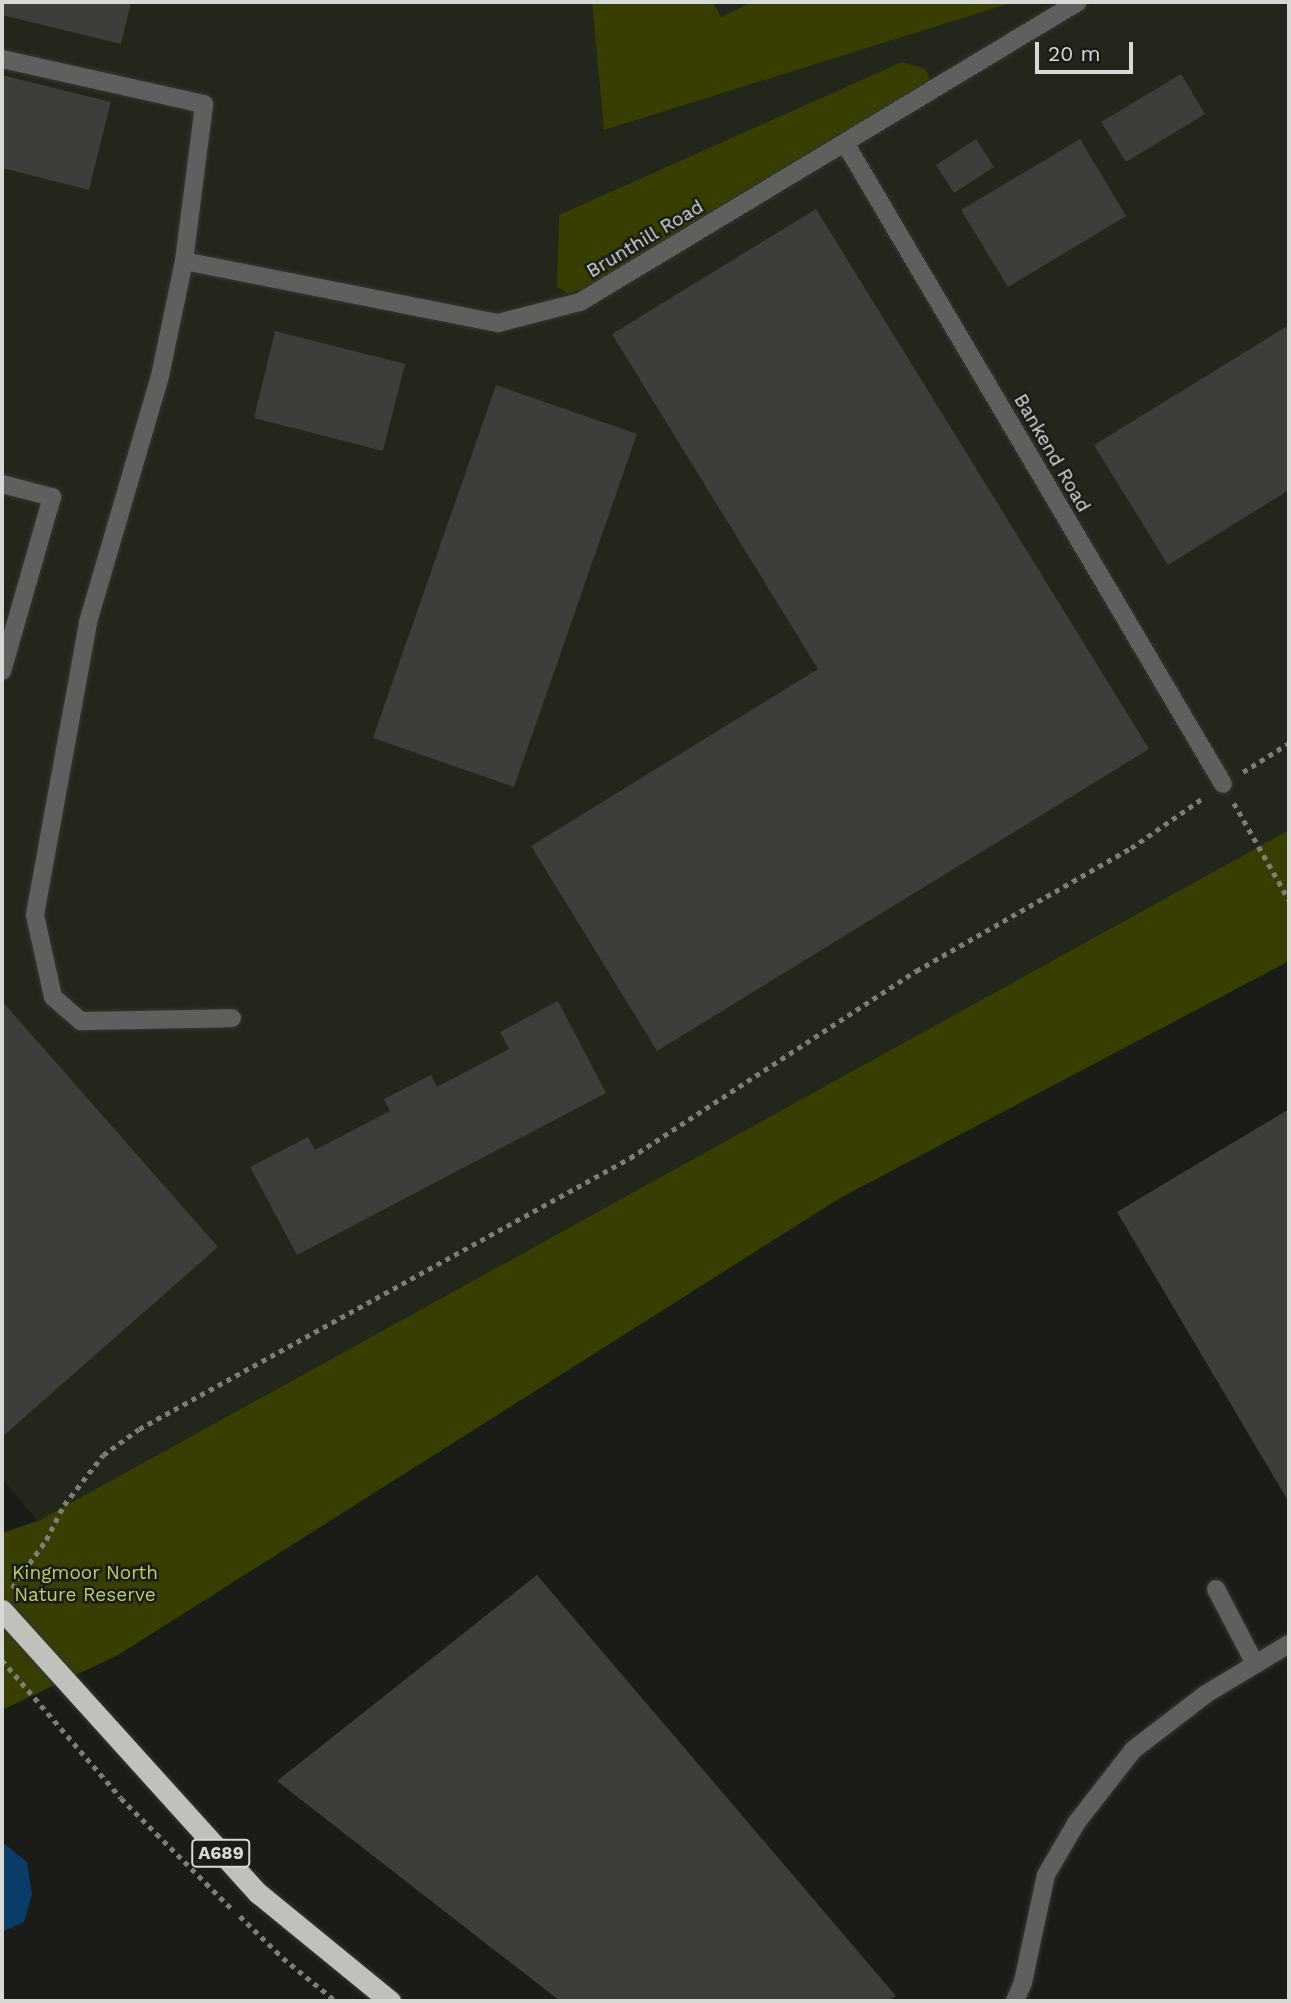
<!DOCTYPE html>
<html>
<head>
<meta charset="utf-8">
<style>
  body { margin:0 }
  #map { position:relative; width:1291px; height:2003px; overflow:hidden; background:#1b1c17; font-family:"Work Sans",sans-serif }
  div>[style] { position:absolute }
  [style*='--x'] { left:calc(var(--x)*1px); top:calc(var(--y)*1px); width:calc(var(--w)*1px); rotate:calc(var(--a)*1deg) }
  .built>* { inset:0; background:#24251b }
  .green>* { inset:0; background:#383e02 }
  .water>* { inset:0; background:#0a3c69 }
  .building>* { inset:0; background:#3d3e39 }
  .path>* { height:4.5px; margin-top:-2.25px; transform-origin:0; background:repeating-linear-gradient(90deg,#7d7e7a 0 5px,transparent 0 10px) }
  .roads { filter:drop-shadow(0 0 2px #353632) drop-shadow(0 0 2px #353632) }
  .lane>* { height:18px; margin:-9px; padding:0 9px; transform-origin:9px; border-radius:9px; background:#5f605d }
  .street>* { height:18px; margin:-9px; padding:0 9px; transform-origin:9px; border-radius:9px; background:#5f605d }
  .highway>* { height:21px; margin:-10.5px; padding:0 10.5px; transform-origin:10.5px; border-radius:10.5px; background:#bfc1ba }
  span { translate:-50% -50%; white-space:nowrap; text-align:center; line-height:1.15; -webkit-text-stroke:5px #1b1c17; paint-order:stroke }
  .shield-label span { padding:2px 5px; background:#1b1c17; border:2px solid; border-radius:5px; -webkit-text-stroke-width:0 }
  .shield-label { font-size:18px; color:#d8d8d5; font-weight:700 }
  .street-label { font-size:19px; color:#d8d8d5 }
  .park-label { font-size:19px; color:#bfcd6c }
  .frame { position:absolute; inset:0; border:4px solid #d8d8d5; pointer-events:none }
  .scale { position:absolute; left:1035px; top:42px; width:98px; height:32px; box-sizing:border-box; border:4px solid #d8d8d5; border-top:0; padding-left:9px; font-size:21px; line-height:24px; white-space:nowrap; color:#d8d8d5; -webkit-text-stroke:5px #1b1c17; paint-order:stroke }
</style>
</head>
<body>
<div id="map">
  <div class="built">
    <i style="clip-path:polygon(2px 2px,1289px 2px,1289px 830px,38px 1521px,2px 1479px)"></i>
  </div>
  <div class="green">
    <i style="clip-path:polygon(592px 2px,713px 2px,721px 17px,752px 2px,1014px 2px,604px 130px)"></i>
    <i style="clip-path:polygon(902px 62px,926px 69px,930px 81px,583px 289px,567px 293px,557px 287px,559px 215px)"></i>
    <i style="clip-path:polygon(1289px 830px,1289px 961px,840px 1198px,118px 1655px,2px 1710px,2px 1533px,38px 1521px)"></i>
  </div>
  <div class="water">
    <i style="clip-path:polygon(2px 1842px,27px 1862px,32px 1894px,24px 1922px,2px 1932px)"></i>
  </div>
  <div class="building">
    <i style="clip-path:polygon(2px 2px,131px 2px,121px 44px,2px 15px)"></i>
    <i style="clip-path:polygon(1181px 74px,1205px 114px,1126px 162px,1101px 122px)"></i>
    <i style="clip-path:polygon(2px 75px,111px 102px,89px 190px,2px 168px)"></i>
    <i style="clip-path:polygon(976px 139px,994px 167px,954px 193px,936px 165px)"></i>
    <i style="clip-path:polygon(1080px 139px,1126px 216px,1008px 287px,961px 210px)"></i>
    <i style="clip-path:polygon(816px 209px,1149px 749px,657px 1051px,531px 846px,818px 669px,612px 334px)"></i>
    <i style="clip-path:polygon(1289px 325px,1289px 490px,1168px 565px,1094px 445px)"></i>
    <i style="clip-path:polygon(275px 331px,405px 364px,383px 451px,254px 418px)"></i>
    <i style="clip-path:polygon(496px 385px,637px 434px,514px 787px,373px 738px)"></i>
    <i style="clip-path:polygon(2px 1001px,218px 1247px,2px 1437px)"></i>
    <i style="clip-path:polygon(558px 1001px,606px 1093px,297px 1255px,250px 1167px,308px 1137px,315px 1150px,390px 1111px,384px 1099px,431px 1075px,437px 1087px,509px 1049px,500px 1032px)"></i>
    <i style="clip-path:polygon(1289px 1109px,1289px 1498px,1287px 1499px,1117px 1212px)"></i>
    <i style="clip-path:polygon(537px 1575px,896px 1996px,888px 2001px,560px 2001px,277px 1781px)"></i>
  </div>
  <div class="path">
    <i style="--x:1243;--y:772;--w:54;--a:-32.2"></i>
    <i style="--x:1234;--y:803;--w:112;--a:60.4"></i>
    <i style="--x:12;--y:1588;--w:59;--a:-54.7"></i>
    <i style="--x:46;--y:1540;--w:39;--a:-63"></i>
    <i style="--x:64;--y:1505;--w:63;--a:-52"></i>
    <i style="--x:103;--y:1455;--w:44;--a:-35.8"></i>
    <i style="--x:139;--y:1429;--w:561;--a:-28.9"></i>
    <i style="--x:630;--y:1158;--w:342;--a:-33.2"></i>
    <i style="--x:916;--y:971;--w:248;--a:-29.8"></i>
    <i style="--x:1131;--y:848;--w:88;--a:-34.8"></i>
    <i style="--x:2;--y:1660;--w:182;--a:49.2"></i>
    <i style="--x:121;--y:1798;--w:158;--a:45"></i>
    <i style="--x:240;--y:1916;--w:60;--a:44.3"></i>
    <i style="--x:283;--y:1958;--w:68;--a:39.1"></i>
  </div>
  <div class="roads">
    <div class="lane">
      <i style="--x:2;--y:59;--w:207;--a:12.6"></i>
      <i style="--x:160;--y:376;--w:257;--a:106.3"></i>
      <i style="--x:88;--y:623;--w:297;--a:100.3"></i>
      <i style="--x:35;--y:915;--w:84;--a:77.6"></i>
      <i style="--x:53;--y:997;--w:37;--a:41"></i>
      <i style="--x:81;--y:1021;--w:151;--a:-1.1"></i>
      <i style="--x:2;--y:484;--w:52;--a:14.6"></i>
      <i style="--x:52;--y:497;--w:181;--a:106"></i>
      <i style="--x:1216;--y:1589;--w:85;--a:62.5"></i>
      <i style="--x:1015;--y:2001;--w:21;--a:-67"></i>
      <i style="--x:1023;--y:1982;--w:109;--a:-77.9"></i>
      <i style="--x:1046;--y:1875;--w:61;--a:-59.7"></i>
      <i style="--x:1077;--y:1822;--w:91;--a:-52.1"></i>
      <i style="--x:1133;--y:1750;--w:92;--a:-37.5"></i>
      <i style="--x:1206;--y:1694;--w:97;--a:-31.1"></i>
    </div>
    <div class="street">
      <i style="--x:845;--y:143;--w:744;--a:59.47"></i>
      <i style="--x:184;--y:261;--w:320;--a:11.2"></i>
      <i style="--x:498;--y:323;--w:85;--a:-14.4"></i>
      <i style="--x:580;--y:302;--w:581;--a:-31.07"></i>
      <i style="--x:160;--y:376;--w:117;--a:-78.2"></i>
      <i style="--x:184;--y:261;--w:158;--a:-82.7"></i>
    </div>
    <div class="highway">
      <i style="--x:2;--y:1610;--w:382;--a:47.9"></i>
      <i style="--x:258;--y:1893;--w:171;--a:39.3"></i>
    </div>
  </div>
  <div class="shield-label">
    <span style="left:221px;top:1853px">A689</span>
  </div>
  <div class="street-label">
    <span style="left:645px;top:239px;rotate:-31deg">Brunthill Road</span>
    <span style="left:1052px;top:453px;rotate:60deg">Bankend Road</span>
  </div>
  <div class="park-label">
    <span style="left:85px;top:1584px">Kingmoor North<br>Nature Reserve</span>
  </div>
  <div class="frame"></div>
  <div class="scale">20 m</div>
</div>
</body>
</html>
